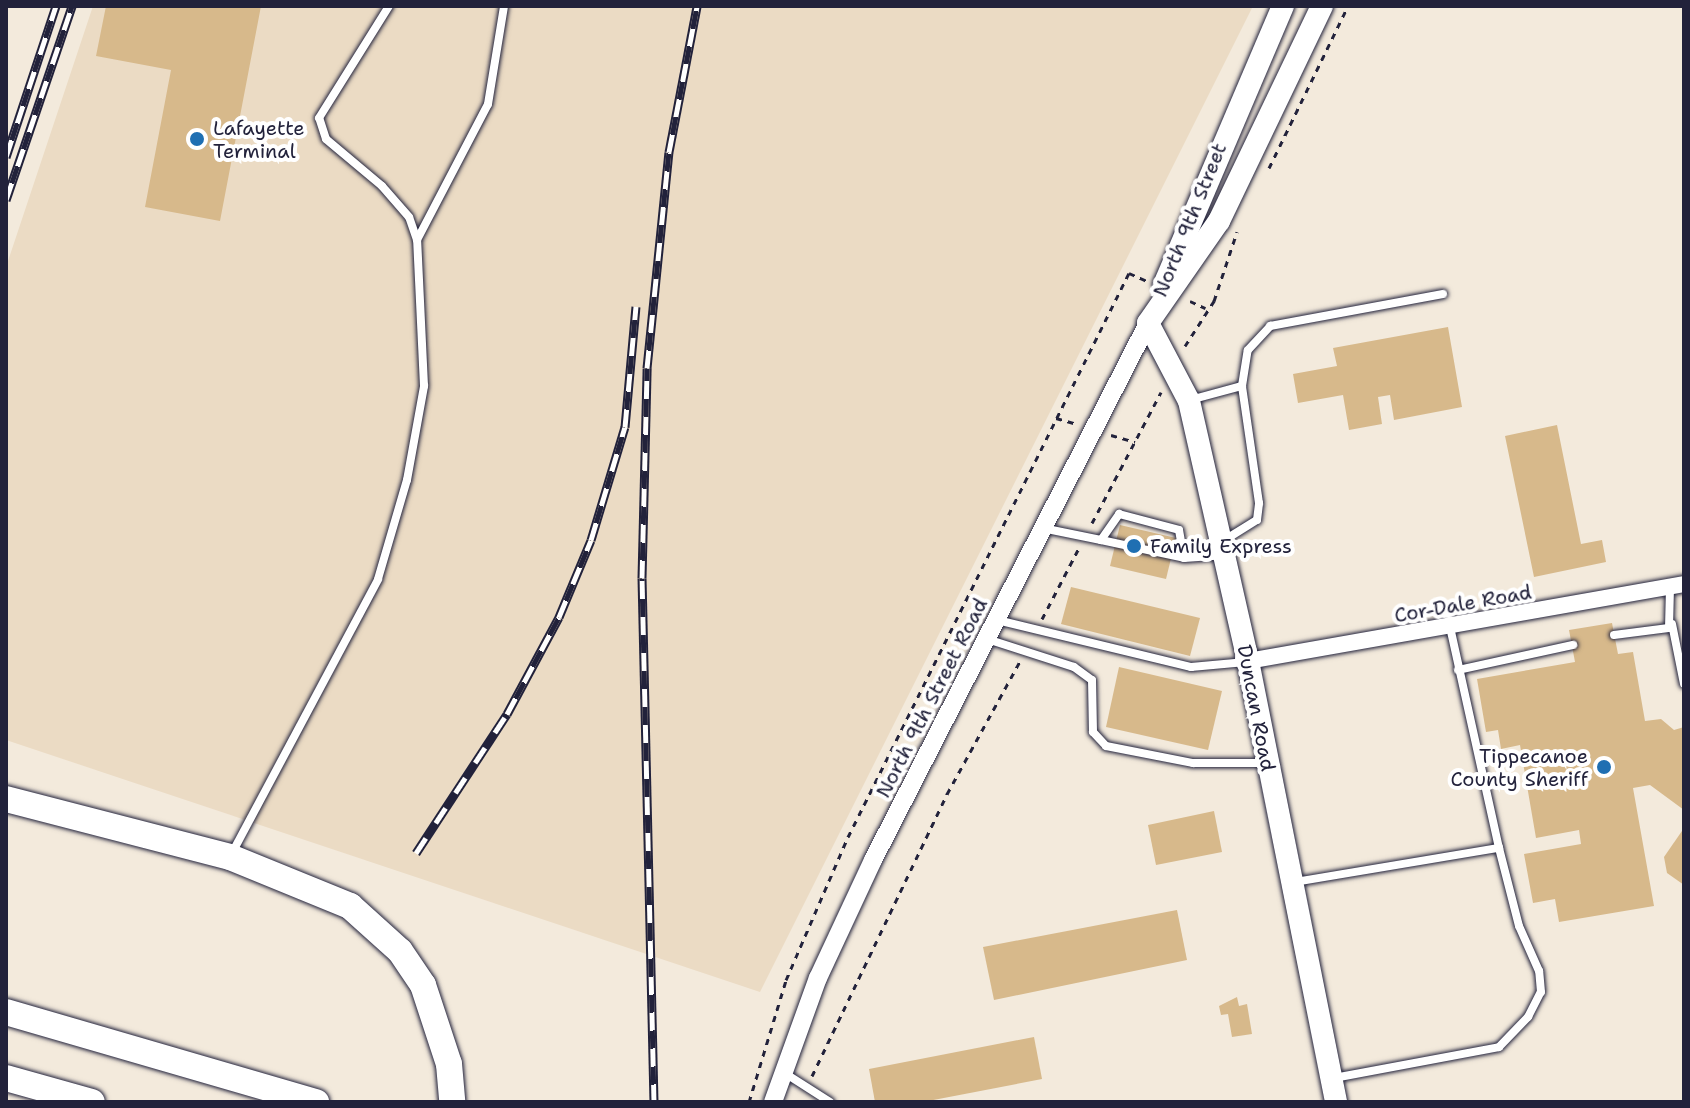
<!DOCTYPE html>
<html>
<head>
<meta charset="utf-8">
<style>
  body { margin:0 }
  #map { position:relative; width:1690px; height:1108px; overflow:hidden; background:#f3eadc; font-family:"Shantell Sans",sans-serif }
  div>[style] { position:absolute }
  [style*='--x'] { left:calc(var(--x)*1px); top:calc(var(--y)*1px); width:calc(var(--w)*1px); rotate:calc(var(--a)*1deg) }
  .built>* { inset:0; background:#ebdbc4 }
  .building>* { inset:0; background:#d7b98b }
  .path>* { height:3px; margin-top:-1.5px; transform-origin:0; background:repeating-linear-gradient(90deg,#22223b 0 6px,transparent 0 12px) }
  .roads { filter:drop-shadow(0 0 2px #22223b) drop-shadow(0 0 2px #22223b) }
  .service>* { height:8px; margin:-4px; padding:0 4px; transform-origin:4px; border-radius:4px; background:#fff }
  .minor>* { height:16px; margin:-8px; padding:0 8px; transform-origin:8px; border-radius:8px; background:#fff }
  .tertiary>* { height:18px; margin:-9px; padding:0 9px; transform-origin:9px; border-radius:9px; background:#fff }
  .secondary>* { height:22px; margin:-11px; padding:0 11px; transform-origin:11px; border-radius:11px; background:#fff }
  .trunk>* { height:26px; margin:-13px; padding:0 13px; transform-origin:13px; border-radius:13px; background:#fff }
  .rail>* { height:9px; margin-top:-4.5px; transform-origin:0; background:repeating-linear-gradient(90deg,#fff 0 18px,#22223b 0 36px); box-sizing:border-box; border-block:2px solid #22223b }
  .dots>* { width:22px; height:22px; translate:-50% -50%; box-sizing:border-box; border:4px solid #fff; border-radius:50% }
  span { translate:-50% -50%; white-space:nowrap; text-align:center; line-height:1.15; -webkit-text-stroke:8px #fff; paint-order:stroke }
  .poi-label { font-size:20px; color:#22223b }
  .left { translate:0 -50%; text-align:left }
  .right { translate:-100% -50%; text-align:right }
  .street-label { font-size:20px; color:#22223b }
  .frame { position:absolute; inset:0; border:8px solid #22223b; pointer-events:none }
</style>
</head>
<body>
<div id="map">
  <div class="built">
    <i style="clip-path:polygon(93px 6px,1253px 6px,760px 992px,6px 740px,6px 267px)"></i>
  </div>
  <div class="building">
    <i style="clip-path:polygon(106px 6px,261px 6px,220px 221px,145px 207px,171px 70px,96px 56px)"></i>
    <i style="clip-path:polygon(1448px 327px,1462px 407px,1394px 420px,1390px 395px,1378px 397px,1382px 424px,1349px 430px,1343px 395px,1298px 403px,1293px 374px,1337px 366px,1333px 348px)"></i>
    <i style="clip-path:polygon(1557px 425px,1581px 544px,1602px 540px,1606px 562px,1534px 577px,1505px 436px)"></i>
    <i style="clip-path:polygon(1120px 525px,1176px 538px,1166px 579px,1110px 566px)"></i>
    <i style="clip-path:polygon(1071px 587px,1200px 618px,1190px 656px,1061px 624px)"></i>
    <i style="clip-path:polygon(1612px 623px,1618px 654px,1633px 652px,1645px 721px,1661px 719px,1674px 730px,1684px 727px,1684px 810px,1650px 785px,1633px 788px,1654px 906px,1559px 922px,1555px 899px,1533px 903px,1524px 854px,1581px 844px,1579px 830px,1536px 838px,1520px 745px,1501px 749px,1498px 730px,1486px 732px,1477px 679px,1575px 662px,1569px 630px)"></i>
    <i style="clip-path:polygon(1119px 667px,1222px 691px,1208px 750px,1106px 727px)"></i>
    <i style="clip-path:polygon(1214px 811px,1222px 852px,1156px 865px,1148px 825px)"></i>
    <i style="clip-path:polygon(1684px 828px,1684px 885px,1667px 873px,1664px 857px)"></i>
    <i style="clip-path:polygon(1177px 910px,1187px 960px,994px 1000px,983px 947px)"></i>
    <i style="clip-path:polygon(1237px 997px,1239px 1006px,1247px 1004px,1252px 1034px,1232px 1037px,1228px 1014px,1221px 1015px,1219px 1006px)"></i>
    <i style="clip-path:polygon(1034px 1037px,1042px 1079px,923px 1102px,875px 1102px,869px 1069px)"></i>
  </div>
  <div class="path">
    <i style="--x:1269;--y:168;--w:180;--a:-64"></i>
    <i style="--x:1190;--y:301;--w:17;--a:25"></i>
    <i style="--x:1185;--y:346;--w:54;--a:-57.2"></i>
    <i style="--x:1214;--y:301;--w:73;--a:-71.6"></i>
    <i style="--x:1056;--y:418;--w:22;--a:16"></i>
    <i style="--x:1111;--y:435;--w:25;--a:16"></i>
    <i style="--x:1092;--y:523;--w:148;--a:-62.2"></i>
    <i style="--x:1042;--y:619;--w:80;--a:-62.5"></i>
    <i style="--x:812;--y:1076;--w:313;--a:-64.4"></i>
    <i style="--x:947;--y:794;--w:152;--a:-61.2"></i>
    <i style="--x:749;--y:1102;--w:127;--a:-73.1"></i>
    <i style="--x:786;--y:980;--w:156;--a:-66.6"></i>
    <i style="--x:848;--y:837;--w:630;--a:-63.52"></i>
    <i style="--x:1129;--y:273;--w:20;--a:24"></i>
  </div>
  <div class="roads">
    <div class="service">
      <i style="--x:417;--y:240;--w:153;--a:-62.4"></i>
      <i style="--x:488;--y:104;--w:99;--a:-80.7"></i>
      <i style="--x:1190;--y:400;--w:54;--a:-15.1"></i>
      <i style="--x:1242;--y:386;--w:36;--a:-81"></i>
      <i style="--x:1248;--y:350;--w:33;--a:-47"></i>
      <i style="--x:1270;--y:326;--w:176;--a:-10.5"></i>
      <i style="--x:1047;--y:529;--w:55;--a:11.5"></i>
      <i style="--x:1101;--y:540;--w:32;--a:-55"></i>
      <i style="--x:1119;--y:514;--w:62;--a:14.9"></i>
      <i style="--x:1179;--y:530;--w:28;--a:80"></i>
      <i style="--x:1184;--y:558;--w:39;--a:-4"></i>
      <i style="--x:1101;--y:540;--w:85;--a:12.2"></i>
      <i style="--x:1223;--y:541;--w:40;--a:-32"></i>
      <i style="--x:1257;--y:520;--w:17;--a:-83"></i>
      <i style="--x:1259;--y:503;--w:118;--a:-98.3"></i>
      <i style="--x:997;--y:620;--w:200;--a:13.6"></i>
      <i style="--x:1191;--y:667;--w:55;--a:-5.2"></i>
      <i style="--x:1672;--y:624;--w:61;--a:78.7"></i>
      <i style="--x:1614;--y:635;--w:55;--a:-7.3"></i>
      <i style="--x:1669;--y:628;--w:41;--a:-88.6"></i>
      <i style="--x:987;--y:639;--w:91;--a:17.8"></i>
      <i style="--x:1074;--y:667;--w:22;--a:36"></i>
      <i style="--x:1092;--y:680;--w:52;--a:88.9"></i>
      <i style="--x:1093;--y:732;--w:19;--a:47"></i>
      <i style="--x:1106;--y:746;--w:89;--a:11.1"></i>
      <i style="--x:1193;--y:763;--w:73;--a:0"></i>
      <i style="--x:1458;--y:670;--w:118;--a:-12.3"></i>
      <i style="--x:232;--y:853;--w:310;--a:-61.9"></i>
      <i style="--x:378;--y:579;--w:103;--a:-73.7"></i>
      <i style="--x:407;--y:480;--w:96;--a:-79.7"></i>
      <i style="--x:424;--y:386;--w:146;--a:-92.7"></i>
      <i style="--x:417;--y:240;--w:24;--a:-109"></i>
      <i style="--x:409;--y:217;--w:41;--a:-131.1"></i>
      <i style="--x:382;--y:186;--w:73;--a:-140"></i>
      <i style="--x:326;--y:139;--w:22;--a:-108"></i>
      <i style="--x:319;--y:118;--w:132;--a:-58"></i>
      <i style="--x:1295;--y:882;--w:207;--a:-9.5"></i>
      <i style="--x:783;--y:1072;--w:56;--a:32.6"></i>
      <i style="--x:1334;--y:1078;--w:168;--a:-10.6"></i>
      <i style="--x:1499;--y:1047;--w:42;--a:-46"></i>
      <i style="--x:1528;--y:1017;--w:28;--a:-63"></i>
      <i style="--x:1541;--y:992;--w:21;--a:-95"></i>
      <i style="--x:1539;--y:971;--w:49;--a:-114"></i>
      <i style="--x:1519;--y:926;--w:81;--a:-104.4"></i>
      <i style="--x:1499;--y:848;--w:226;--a:-102.5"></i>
    </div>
    <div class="minor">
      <i style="--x:1248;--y:661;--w:443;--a:-10"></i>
    </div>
    <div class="tertiary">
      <i style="--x:773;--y:1102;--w:132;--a:-70.1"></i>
      <i style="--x:818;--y:978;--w:130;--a:-65"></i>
      <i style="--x:873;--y:860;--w:603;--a:-62.88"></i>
    </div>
    <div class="secondary">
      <i style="--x:1164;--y:285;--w:303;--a:-66.9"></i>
      <i style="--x:1148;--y:323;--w:88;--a:62.3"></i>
      <i style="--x:1189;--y:401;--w:267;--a:77.2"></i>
      <i style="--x:1248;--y:661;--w:450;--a:78.7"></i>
      <i style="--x:1148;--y:323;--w:124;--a:-55.2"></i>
      <i style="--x:1219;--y:221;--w:238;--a:-64.4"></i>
    </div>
    <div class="trunk">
      <i style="--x:6;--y:799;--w:231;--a:14.5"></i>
      <i style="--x:230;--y:857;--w:130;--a:22.2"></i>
      <i style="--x:350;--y:906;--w:67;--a:42"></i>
      <i style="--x:400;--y:951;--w:41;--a:55.9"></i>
      <i style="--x:423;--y:985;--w:83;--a:71.8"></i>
      <i style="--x:449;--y:1064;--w:38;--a:85"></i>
      <i style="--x:6;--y:1012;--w:323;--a:16.2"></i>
      <i style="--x:6;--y:1078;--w:89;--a:15.6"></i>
    </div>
  </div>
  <div class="rail">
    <i style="--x:6;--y:157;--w:159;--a:-71.7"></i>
    <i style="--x:6;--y:200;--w:205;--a:-71.2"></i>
    <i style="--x:416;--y:853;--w:166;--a:-56.8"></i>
    <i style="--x:507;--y:714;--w:110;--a:-61.8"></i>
    <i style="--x:559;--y:617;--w:83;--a:-67.4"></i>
    <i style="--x:591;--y:540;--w:118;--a:-73.3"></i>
    <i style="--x:625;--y:427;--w:121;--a:-84.8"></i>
    <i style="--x:654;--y:1102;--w:524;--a:-91.31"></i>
    <i style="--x:642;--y:578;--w:210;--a:-88.6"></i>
    <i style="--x:647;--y:368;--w:217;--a:-84.2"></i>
    <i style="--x:669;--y:152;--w:149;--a:-79.1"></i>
  </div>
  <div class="dots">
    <i style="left:197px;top:139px;background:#1f6fb2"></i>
    <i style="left:1134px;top:546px;background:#1f6fb2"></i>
    <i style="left:1604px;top:767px;background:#1f6fb2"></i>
  </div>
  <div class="poi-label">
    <span class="left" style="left:213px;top:140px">Lafayette<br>Terminal</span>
    <span class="left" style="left:1150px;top:546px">Family Express</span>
    <span class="right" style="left:1588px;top:768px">Tippecanoe<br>County Sheriff</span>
  </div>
  <div class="street-label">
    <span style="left:1190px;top:220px;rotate:-68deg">North 9th Street</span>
    <span style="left:1463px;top:604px;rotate:-10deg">Cor-Dale Road</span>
    <span style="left:932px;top:698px;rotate:-63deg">North 9th Street Road</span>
    <span style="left:1256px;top:708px;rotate:79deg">Duncan Road</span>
  </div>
  <div class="frame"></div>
</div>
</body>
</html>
